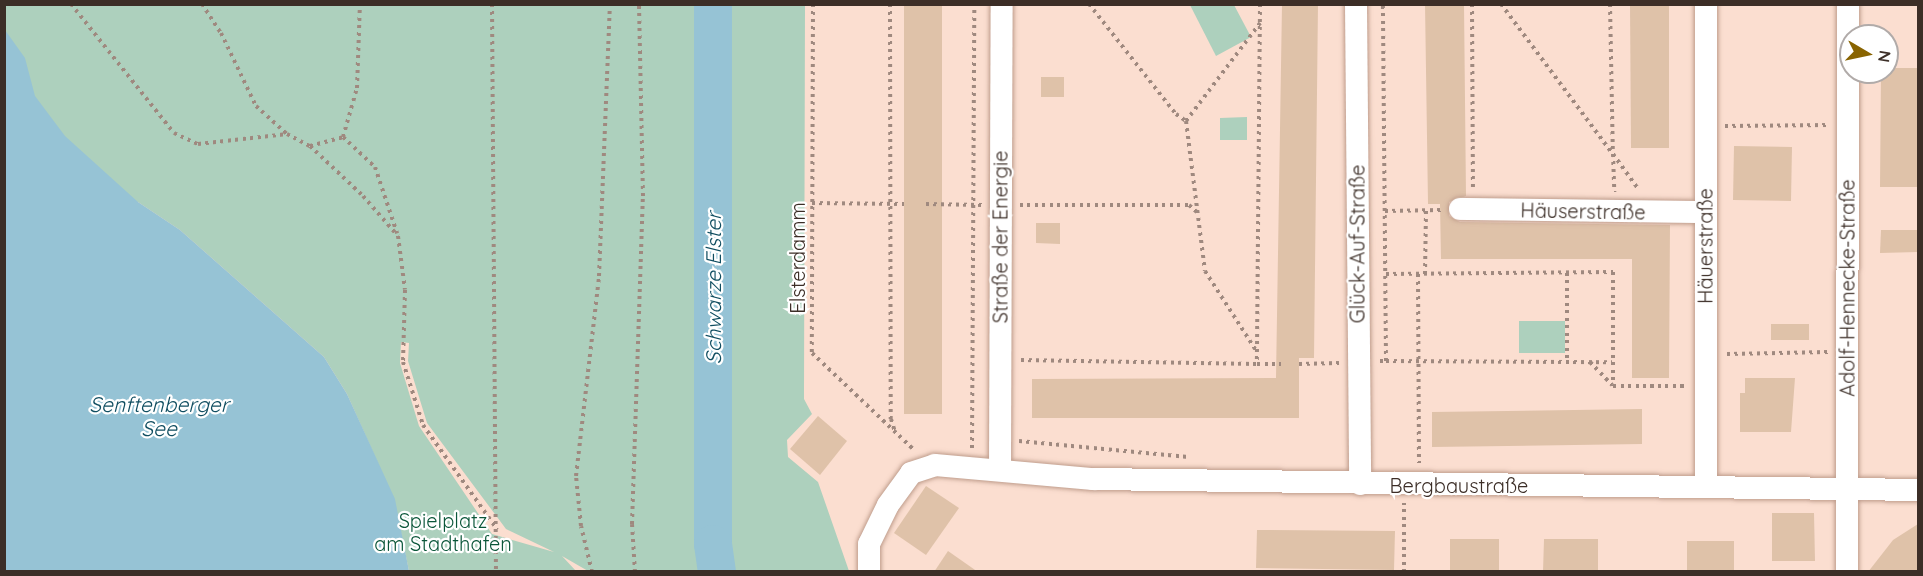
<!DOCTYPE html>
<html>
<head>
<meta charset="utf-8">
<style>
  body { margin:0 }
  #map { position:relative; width:1923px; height:576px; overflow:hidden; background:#fbded0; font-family:Quicksand,sans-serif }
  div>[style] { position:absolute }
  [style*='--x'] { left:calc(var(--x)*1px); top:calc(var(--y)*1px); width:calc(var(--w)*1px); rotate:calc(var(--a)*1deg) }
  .green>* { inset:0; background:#add0bd }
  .water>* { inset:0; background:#96c3d5 }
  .river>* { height:38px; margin:-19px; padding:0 19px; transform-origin:19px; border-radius:19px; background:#96c3d5 }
  .building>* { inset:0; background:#dfc2a9 }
  .path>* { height:4px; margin-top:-2px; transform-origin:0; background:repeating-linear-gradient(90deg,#9f897f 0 3px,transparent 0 7.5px) }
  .roads { filter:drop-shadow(0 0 2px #bf9d8c) drop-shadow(0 0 2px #bf9d8c) }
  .minor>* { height:22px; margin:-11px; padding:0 11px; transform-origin:11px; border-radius:11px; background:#fff }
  span { translate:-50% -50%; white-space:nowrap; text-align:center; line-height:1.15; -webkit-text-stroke:4.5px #fff; paint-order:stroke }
  .street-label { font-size:20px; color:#3c2e27 }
  .park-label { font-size:20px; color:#0a5639 }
  .water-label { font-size:21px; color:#0f4d60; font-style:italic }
  .frame { position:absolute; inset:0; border:6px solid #3c2e27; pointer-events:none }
  .north { position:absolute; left:1839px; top:24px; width:60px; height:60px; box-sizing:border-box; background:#fff; border:2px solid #b1aba9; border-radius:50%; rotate:99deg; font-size:16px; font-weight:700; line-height:24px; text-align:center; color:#3c2e27 }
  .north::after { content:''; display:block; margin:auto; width:21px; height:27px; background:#896401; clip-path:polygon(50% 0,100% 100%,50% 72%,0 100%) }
</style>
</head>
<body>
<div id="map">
  <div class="green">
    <i style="clip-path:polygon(evenodd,5px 5px,805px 5px,804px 399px,812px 414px,787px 440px,788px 457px,818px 482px,849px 571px,588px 571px,562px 556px,576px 571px,409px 571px,394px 499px,347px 394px,324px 357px,180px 230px,138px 202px,112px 223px,5px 72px,5px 5px,401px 342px,409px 343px,408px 361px,427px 423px,506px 529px,554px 552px,492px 534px,419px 426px,400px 363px,401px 342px)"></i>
    <i style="clip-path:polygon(1190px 5px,1234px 5px,1251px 37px,1216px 56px)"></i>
    <i style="clip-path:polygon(1247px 117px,1247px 140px,1220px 140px,1220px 118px)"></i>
    <i style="clip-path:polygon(1519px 321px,1565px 321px,1565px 353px,1519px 353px)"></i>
  </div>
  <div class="water">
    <i style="clip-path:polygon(5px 30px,25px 58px,35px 96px,65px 136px,138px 202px,180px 230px,324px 357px,347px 394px,395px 499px,409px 571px,5px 571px)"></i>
  </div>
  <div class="river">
    <i style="--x:713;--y:4;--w:540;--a:90"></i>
    <i style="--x:713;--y:544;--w:28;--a:82"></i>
  </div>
  <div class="building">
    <i style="clip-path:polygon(904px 4px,942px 4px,942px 414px,904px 414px)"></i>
    <i style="clip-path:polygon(1282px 4px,1318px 4px,1314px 358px,1299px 358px,1299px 418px,1032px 418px,1032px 379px,1276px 378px)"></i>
    <i style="clip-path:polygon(1425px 4px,1464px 4px,1466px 196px,1449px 202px,1449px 216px,1460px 222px,1670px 225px,1669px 378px,1632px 378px,1632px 259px,1441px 259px,1440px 204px,1428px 204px)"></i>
    <i style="clip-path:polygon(1630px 4px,1669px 4px,1669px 148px,1631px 148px)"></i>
    <i style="clip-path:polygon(1887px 68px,1918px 68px,1918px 187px,1880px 187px,1881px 72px,1887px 72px)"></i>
    <i style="clip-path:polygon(1041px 77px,1064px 77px,1064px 97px,1041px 97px)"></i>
    <i style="clip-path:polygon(1734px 146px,1792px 147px,1791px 201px,1733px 200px)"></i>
    <i style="clip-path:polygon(1036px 223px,1060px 223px,1060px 244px,1036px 243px)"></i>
    <i style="clip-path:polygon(1881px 230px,1918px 230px,1918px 252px,1880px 253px)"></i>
    <i style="clip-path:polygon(1771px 324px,1809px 324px,1809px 340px,1771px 340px)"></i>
    <i style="clip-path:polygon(1745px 378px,1795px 378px,1791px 432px,1740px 432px,1740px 393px,1745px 393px)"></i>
    <i style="clip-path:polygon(1642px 409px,1642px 444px,1432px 447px,1432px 412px)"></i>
    <i style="clip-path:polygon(818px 416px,847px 441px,820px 475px,790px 449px)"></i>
    <i style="clip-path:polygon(926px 486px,959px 508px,926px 555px,894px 533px)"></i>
    <i style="clip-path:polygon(1772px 513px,1814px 513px,1815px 561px,1772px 561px)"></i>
    <i style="clip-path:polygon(1918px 524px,1918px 572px,1868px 572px,1893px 540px)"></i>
    <i style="clip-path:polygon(1257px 530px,1395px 531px,1394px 570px,1256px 568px)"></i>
    <i style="clip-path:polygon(1450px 539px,1499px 539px,1499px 572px,1450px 572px)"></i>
    <i style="clip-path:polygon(1544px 539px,1598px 539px,1598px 572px,1543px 572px)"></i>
    <i style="clip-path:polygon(1687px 541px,1734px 541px,1734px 572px,1687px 572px)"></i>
    <i style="clip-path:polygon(948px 551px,978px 572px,934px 572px)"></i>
  </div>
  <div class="path">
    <i style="--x:71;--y:4;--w:165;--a:51.4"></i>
    <i style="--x:174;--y:133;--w:26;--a:25"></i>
    <i style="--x:198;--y:144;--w:90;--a:-6.4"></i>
    <i style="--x:202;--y:4;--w:35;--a:57"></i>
    <i style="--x:221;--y:33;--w:81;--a:64.4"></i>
    <i style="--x:256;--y:106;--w:42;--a:42.1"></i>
    <i style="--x:287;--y:134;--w:26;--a:28"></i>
    <i style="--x:310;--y:146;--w:73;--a:43.3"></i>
    <i style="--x:363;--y:196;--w:53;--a:48.8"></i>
    <i style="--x:398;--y:236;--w:54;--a:82.6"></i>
    <i style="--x:405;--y:290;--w:72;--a:91.6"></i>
    <i style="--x:403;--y:362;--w:66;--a:72.4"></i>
    <i style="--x:423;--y:425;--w:128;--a:54.6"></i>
    <i style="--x:492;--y:4;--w:568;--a:89.6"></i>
    <i style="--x:813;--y:4;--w:349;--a:90.2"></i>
    <i style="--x:812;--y:353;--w:139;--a:43.5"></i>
    <i style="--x:890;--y:4;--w:415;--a:89.9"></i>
    <i style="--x:891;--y:419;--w:14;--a:73"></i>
    <i style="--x:1089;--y:4;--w:140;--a:51.7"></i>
    <i style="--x:1176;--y:114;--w:12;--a:35"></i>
    <i style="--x:1186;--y:121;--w:151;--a:82.8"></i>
    <i style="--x:1205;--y:271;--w:96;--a:57.3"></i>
    <i style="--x:1260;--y:4;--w:360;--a:90.5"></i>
    <i style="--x:1257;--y:364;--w:24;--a:0"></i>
    <i style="--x:1472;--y:4;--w:187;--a:89.7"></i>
    <i style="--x:1501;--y:4;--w:187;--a:53.3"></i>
    <i style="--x:1613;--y:154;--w:38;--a:88"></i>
    <i style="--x:1610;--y:4;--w:150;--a:88.9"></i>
    <i style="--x:1613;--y:154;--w:44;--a:54.2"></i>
    <i style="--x:1186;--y:121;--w:123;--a:-52.9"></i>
    <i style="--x:1725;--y:126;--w:104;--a:-0.6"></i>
    <i style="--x:343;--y:137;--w:44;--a:43.2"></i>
    <i style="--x:375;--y:167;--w:70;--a:71.6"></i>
    <i style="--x:310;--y:146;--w:34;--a:-15"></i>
    <i style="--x:343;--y:137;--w:51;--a:-74.1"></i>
    <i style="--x:357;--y:88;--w:84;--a:-88"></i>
    <i style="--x:812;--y:203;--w:92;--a:0.6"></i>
    <i style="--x:926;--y:204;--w:56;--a:1"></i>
    <i style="--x:1020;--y:205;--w:169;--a:0"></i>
    <i style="--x:1189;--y:205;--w:12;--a:42"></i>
    <i style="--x:1385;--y:211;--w:56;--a:-1"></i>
    <i style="--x:1567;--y:273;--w:89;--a:90"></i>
    <i style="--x:1386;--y:274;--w:227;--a:-0.5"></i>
    <i style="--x:1613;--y:272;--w:114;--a:90"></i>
    <i style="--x:1613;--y:386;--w:73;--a:0"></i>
    <i style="--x:1418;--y:274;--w:189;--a:89.7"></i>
    <i style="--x:1425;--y:274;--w:64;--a:-89.1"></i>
    <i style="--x:1727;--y:354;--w:101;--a:-1.1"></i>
    <i style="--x:1021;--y:360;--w:236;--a:1"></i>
    <i style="--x:1380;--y:361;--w:6;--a:0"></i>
    <i style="--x:1386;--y:361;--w:357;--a:-90.5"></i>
    <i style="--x:1386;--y:361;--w:226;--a:0.3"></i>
    <i style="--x:1590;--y:362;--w:32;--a:46"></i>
    <i style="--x:1299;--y:364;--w:40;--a:-1.4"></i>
    <i style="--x:1019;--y:441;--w:170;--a:5.4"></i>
    <i style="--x:972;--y:448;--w:444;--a:-89.7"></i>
    <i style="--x:592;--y:572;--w:47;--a:-103.4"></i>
    <i style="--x:581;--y:526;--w:50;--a:-95.7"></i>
    <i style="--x:576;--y:476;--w:201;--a:-83.4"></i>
    <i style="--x:599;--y:276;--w:272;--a:-87.7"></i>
    <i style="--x:635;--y:572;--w:48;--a:-93.6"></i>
    <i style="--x:632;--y:524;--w:328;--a:-88.1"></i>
    <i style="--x:643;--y:196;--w:192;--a:-91.2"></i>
    <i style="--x:1404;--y:572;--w:69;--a:-90"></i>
  </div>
  <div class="roads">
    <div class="minor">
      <i style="--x:1356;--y:4;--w:480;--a:89.5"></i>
      <i style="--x:1460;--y:209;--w:245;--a:0.7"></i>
      <i style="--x:1000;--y:469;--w:465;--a:-89.8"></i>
      <i style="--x:1706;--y:487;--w:483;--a:-90"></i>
      <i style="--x:869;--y:572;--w:28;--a:-90"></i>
      <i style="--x:869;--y:544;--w:43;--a:-64"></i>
      <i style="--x:888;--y:505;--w:39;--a:-54"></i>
      <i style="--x:911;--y:473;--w:25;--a:-18"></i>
      <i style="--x:935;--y:465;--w:159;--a:5.1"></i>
      <i style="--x:1093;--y:479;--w:825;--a:0.76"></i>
      <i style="--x:1847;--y:572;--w:568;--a:-89.9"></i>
    </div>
  </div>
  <div class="street-label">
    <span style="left:1583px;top:211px;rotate:1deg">Häuserstraße</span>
    <span style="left:1000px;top:237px;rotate:-90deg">Straße der Energie</span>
    <span style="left:1357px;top:244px;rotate:-90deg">Glück-Auf-Straße</span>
    <span style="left:1705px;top:246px;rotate:-90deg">Häuerstraße</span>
    <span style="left:797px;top:258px;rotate:-90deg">Elsterdamm</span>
    <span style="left:1847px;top:288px;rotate:-90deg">Adolf-Hennecke-Straße</span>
    <span style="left:1459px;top:485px">Bergbaustraße</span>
  </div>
  <div class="park-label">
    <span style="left:443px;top:532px">Spielplatz<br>am Stadthafen</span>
  </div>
  <div class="water-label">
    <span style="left:713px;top:288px;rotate:-90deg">Schwarze Elster</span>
    <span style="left:159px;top:416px">Senftenberger<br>See</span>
  </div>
  <div class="frame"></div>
  <div class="north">N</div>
</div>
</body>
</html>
